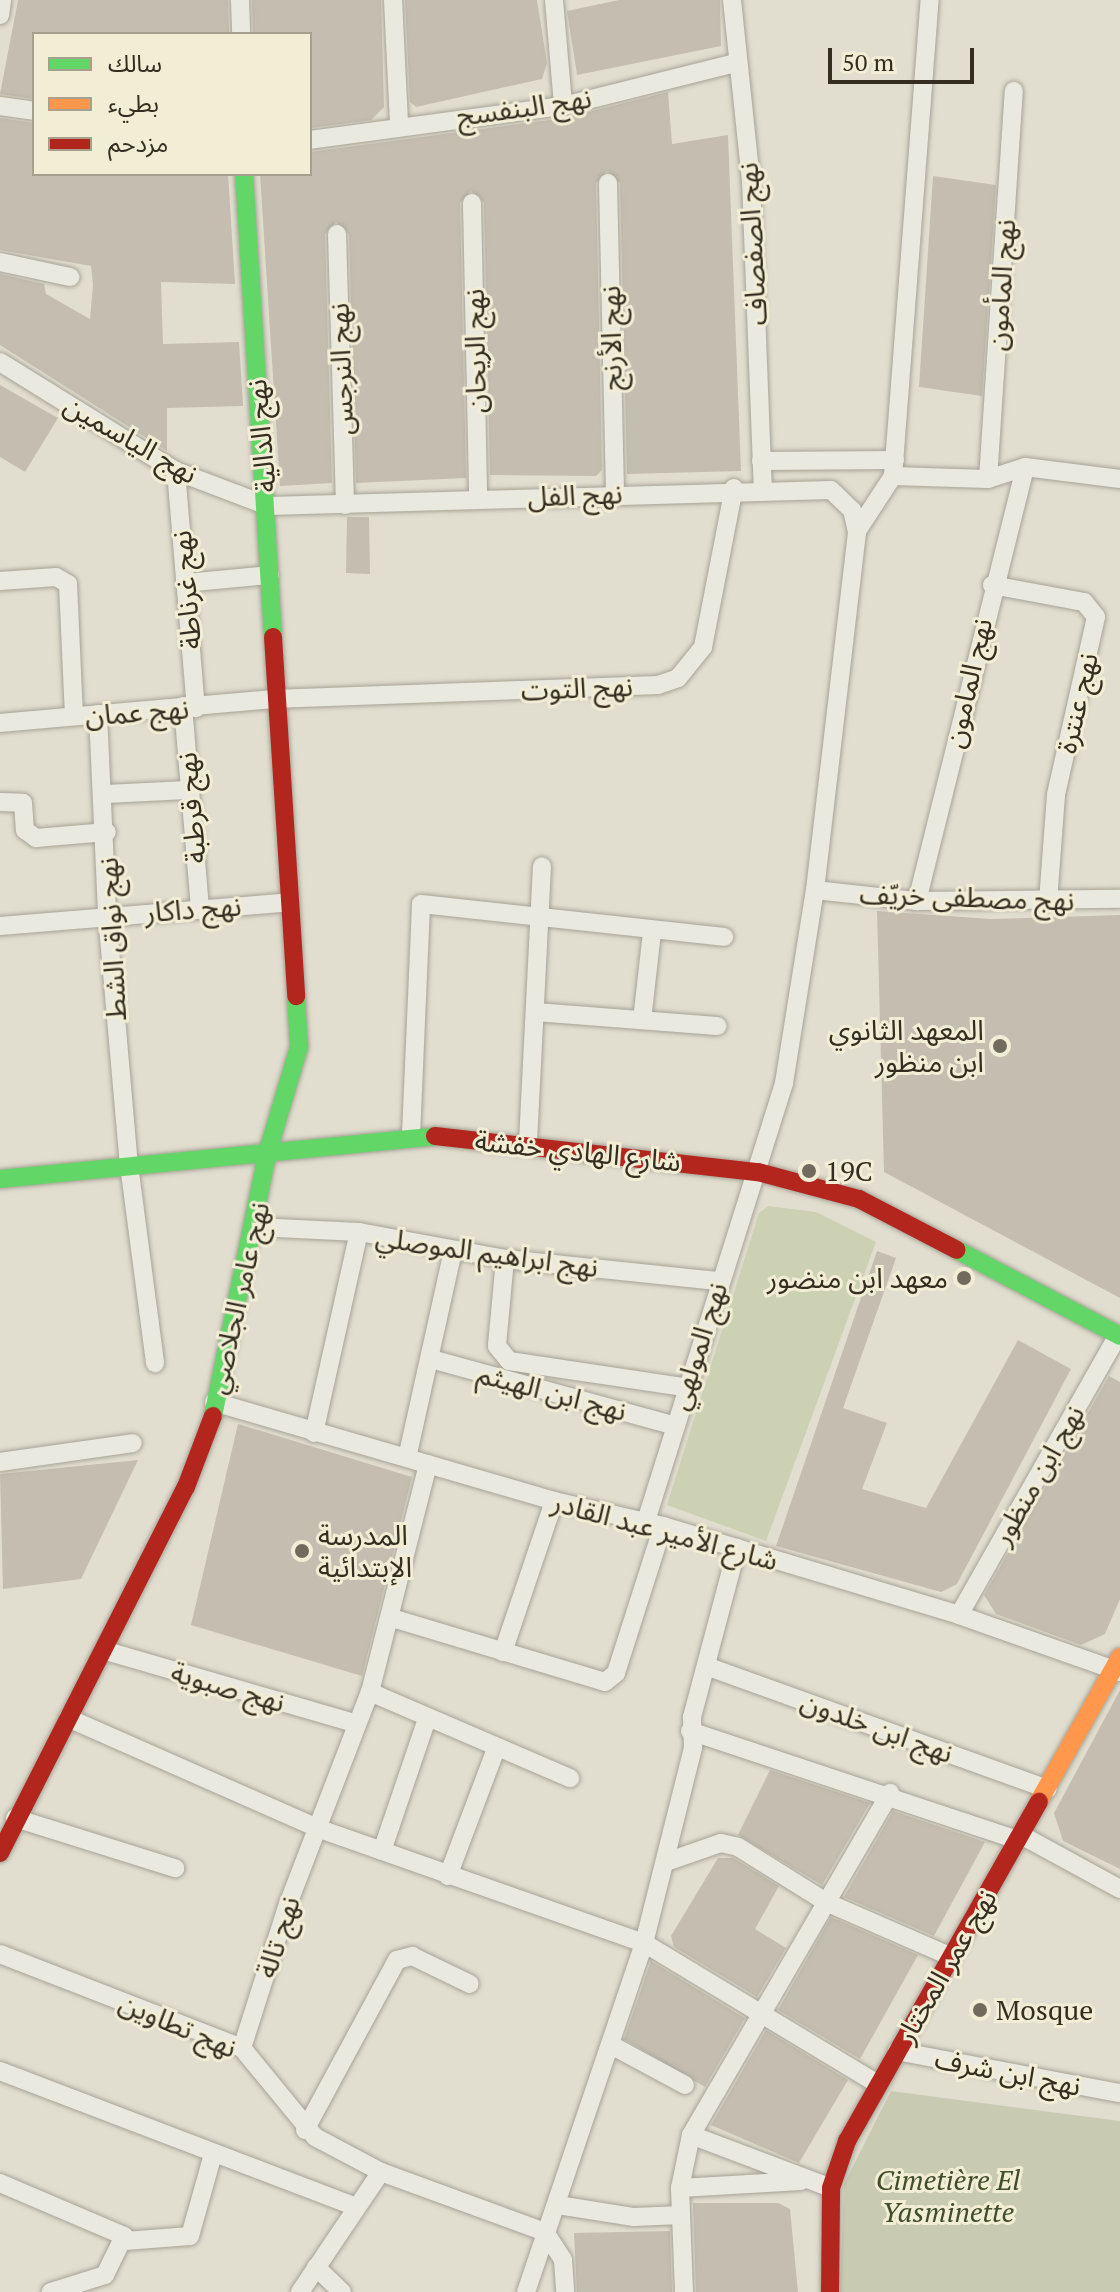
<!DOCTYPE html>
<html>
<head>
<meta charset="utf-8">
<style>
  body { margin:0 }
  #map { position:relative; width:1120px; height:2292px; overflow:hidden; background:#e1decf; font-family:"PT Serif","Noto Sans Arabic",serif }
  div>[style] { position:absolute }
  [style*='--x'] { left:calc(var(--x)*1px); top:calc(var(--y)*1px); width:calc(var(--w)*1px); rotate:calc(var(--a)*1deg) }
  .green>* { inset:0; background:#cdd1b3 }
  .cemetery>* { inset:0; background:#c8cbb2 }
  .building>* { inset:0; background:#c5beb0 }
  .roads { filter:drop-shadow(0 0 2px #a7a397) drop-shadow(0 0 2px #a7a397) }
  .street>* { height:18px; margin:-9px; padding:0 9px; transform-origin:9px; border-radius:9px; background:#eae9df }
  .fast>* { height:18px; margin:-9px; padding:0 9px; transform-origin:9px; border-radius:9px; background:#63d668 }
  .slow>* { height:18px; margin:-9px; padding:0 9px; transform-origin:9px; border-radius:9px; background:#ff974d }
  .jam>* { height:18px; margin:-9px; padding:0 9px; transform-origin:9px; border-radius:9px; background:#b3261e }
  .dots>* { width:22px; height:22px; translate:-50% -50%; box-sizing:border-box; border:4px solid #f2edd5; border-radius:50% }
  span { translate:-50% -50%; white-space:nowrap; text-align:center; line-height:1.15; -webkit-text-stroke:6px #f2edd5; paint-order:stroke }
  .street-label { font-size:28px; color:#352d20 }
  .poi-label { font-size:28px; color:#352d20 }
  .right { translate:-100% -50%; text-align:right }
  .left { translate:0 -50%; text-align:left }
  .park-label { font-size:28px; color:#404f29; font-style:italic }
  .legend { position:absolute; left:32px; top:32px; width:280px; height:144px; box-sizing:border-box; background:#f2edd5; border:2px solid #a6a08d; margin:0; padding:10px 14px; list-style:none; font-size:24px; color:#352d20 }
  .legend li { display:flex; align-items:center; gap:16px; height:40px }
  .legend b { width:40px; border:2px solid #a6a08d }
  .scale { position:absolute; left:828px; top:48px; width:146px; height:36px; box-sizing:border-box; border:4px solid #352d20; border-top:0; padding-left:10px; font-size:24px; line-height:28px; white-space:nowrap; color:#352d20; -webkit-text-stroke:6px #f2edd5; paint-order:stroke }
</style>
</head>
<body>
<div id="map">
  <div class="green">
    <i style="clip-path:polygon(768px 1206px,816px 1212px,876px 1242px,766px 1541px,667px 1505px,759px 1213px)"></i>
  </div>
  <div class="cemetery">
    <i style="clip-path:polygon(891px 2091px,1120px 2121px,1120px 2292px,840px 2292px,844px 2184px)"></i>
  </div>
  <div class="building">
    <i style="clip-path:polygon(18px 0,228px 0,229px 34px,34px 34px,34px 99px,0 94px)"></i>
    <i style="clip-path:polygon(252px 0,381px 0,384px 107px,371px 120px,310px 128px,310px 34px,253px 34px)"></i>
    <i style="clip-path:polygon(405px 0,537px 0,547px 63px,542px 79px,416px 107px,410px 102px)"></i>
    <i style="clip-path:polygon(619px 0,720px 0,721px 46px,577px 75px,567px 11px)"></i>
    <i style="clip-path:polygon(668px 92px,672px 144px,728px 135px,741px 471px,627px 474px,620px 183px,607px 171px,596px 183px,602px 470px,596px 476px,490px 475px,484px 203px,471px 191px,460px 203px,466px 478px,356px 483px,349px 234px,336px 222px,325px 234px,332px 483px,280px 486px,260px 174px,310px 174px,310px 152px,565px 118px)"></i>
    <i style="clip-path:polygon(0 118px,34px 123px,34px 174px,228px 174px,235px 284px,161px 282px,163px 344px,239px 342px,243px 406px,167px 408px,167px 451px,0 345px,0 274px,44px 284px,46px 294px,90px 319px,93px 285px,91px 266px,0 250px)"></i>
    <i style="clip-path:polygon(933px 176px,996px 185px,982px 396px,919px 387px)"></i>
    <i style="clip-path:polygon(0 385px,58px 418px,25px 472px,0 457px)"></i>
    <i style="clip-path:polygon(347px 517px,369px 517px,370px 574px,346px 573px)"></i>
    <i style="clip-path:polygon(877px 911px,991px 919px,1120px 915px,1120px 1298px,884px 1172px)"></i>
    <i style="clip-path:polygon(877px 1251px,896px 1258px,843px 1408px,887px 1423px,862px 1489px,926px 1508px,1018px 1340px,1071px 1369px,957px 1584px,941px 1592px,776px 1546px)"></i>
    <i style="clip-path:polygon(1109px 1376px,1120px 1382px,1120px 1599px,1105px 1634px,1081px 1645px,996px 1614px,984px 1595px)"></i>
    <i style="clip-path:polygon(238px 1424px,412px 1477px,362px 1676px,191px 1625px)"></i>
    <i style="clip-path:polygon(138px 1460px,81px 1579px,3px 1589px,0 1474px)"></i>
    <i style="clip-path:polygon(1120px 1690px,1120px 1869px,1063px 1841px,1054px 1813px)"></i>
    <i style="clip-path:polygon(770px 1770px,870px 1803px,822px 1885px,738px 1835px)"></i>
    <i style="clip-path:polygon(893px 1811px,985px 1842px,934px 1936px,844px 1897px)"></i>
    <i style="clip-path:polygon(718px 1858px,733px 1858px,779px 1886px,755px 1929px,786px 1948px,757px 1997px,674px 1947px,671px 1936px)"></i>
    <i style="clip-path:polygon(831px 1917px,918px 1955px,860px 2059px,778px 2010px)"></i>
    <i style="clip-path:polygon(651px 1961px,745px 2018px,705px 2087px,624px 2039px)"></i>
    <i style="clip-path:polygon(766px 2030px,848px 2080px,799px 2163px,711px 2125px)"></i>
    <i style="clip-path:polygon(693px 2203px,778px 2203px,790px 2209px,798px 2292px,696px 2292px)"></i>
    <i style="clip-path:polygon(670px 2231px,672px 2292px,577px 2292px,574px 2233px)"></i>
  </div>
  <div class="roads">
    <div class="street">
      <i style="--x:240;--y:0;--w:34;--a:88"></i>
      <i style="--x:393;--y:0;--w:124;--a:87.2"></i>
      <i style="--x:554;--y:0;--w:106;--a:85.1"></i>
      <i style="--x:732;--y:0;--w:182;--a:84"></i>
      <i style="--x:751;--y:181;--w:307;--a:87.8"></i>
      <i style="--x:0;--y:15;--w:15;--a:-82"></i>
      <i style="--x:0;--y:106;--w:34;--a:8"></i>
      <i style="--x:310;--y:140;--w:255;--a:-7.7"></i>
      <i style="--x:563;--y:106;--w:178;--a:-14"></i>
      <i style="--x:608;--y:183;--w:311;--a:88.7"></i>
      <i style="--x:472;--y:203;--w:296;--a:88.8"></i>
      <i style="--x:337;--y:234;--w:271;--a:88.3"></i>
      <i style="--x:0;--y:262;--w:72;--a:12.1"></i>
      <i style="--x:0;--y:362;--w:207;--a:31.8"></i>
      <i style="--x:176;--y:471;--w:98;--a:20.8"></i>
      <i style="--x:268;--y:506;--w:563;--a:-1.63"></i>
      <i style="--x:831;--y:490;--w:29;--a:44"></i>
      <i style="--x:852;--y:510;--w:22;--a:77"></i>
      <i style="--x:761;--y:461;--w:134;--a:-0.4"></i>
      <i style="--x:176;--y:471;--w:238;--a:85.2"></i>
      <i style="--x:893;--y:476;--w:95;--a:1.8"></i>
      <i style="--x:988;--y:479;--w:39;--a:-18"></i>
      <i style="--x:1025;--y:467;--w:96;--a:7.2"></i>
      <i style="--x:988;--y:479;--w:389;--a:-86.2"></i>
      <i style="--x:0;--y:581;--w:56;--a:-4.1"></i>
      <i style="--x:56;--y:577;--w:14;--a:30"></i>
      <i style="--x:68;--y:584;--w:132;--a:87.4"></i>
      <i style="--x:185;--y:583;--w:85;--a:-5.4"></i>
      <i style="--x:992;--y:585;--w:94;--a:10.5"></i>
      <i style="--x:1084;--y:602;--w:19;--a:51"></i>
      <i style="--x:1096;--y:617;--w:182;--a:102.7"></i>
      <i style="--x:1056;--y:795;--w:107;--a:94.3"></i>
      <i style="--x:183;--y:706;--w:205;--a:85.2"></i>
      <i style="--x:98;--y:714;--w:201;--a:87.4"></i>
      <i style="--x:107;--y:915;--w:251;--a:85"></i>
      <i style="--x:129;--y:1165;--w:200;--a:82.5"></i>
      <i style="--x:0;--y:723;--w:274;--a:-5"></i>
      <i style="--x:273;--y:699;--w:385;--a:-2.1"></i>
      <i style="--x:658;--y:685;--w:21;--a:-19"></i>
      <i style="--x:678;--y:678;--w:40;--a:-51"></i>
      <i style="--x:703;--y:647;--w:162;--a:-79"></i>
      <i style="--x:106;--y:794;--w:81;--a:-2.8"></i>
      <i style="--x:0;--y:802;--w:23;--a:2"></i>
      <i style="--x:23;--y:803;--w:27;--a:86"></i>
      <i style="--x:25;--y:830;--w:14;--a:36"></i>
      <i style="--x:36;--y:838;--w:71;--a:-4.8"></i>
      <i style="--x:815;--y:890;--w:103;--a:6.2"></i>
      <i style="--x:917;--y:901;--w:203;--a:-0.6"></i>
      <i style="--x:917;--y:901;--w:447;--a:-76"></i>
      <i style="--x:0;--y:926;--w:291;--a:-4.7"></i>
      <i style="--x:535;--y:1012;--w:183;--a:4.4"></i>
      <i style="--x:642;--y:1020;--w:89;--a:-83.5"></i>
      <i style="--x:411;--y:1135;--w:231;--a:-87.5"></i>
      <i style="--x:421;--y:904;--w:305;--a:6.2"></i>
      <i style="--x:528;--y:1142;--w:276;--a:-87.1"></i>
      <i style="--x:256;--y:1227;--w:103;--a:2.8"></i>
      <i style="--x:359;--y:1232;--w:148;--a:10.5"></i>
      <i style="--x:505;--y:1259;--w:214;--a:5.9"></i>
      <i style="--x:505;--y:1259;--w:87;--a:95.3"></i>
      <i style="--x:497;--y:1346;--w:19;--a:51"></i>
      <i style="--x:509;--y:1361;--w:177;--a:8.5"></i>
      <i style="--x:431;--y:1359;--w:251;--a:15.3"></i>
      <i style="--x:214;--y:1402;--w:354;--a:16.2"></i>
      <i style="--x:554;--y:1501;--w:112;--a:12.9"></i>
      <i style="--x:663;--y:1526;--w:309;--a:16.7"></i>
      <i style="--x:959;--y:1615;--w:171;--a:19.5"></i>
      <i style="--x:314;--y:1433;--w:206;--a:-77.4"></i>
      <i style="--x:407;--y:1458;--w:212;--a:-77.5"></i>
      <i style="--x:0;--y:1462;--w:134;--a:-8.1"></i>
      <i style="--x:646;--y:1521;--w:459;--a:-72.5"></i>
      <i style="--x:784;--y:1083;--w:195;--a:-80.9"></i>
      <i style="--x:815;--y:890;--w:361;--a:-83.3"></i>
      <i style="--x:857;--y:531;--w:66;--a:-56.8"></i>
      <i style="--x:893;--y:476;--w:477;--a:-85.6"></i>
      <i style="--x:959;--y:1615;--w:322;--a:-60.4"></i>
      <i style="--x:392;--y:1618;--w:222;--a:16.7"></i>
      <i style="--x:605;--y:1682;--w:14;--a:-39"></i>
      <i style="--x:616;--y:1673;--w:154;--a:-72.3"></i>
      <i style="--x:103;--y:1650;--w:261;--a:16.2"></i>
      <i style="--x:503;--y:1652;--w:159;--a:-71.3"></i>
      <i style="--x:706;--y:1666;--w:363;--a:19.8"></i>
      <i style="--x:370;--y:1692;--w:218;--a:23.3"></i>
      <i style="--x:68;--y:1718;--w:272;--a:23.8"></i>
      <i style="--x:317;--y:1828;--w:347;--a:19.4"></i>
      <i style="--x:644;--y:1943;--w:271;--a:31.1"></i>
      <i style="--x:690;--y:1731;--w:346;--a:18.4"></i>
      <i style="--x:15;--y:1818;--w:168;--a:17.4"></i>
      <i style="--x:1021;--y:1835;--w:113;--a:28.6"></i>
      <i style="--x:382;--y:1851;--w:139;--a:-71.2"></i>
      <i style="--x:666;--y:1862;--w:58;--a:-19.1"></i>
      <i style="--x:721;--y:1843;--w:17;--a:13"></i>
      <i style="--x:738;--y:1847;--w:104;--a:32"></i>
      <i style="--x:826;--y:1902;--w:137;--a:23.6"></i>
      <i style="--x:448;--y:1876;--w:136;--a:-69.3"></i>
      <i style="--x:0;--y:1954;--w:260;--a:21.2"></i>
      <i style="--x:242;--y:2048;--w:115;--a:50.6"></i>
      <i style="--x:315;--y:2137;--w:75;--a:27.9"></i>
      <i style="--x:381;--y:2172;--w:175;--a:20.1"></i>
      <i style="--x:545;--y:2232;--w:33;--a:57"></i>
      <i style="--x:563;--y:2260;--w:32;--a:86"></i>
      <i style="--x:611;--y:2045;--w:84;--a:28.4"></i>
      <i style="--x:242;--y:2048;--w:151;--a:-72.3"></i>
      <i style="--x:288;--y:1904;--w:227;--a:-68.9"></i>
      <i style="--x:370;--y:1692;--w:235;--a:-75.7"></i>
      <i style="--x:897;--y:2051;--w:227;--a:10.7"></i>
      <i style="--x:0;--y:2071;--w:379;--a:20.9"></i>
      <i style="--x:305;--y:2130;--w:193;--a:-61.6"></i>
      <i style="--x:397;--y:1960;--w:16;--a:-15"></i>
      <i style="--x:412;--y:1956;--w:64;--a:25.8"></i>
      <i style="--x:691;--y:2135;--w:150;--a:20.7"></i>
      <i style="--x:0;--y:2183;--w:135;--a:23.1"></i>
      <i style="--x:124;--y:2236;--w:43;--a:116"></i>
      <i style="--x:105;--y:2275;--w:57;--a:162.5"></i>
      <i style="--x:680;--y:2188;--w:121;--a:-3.3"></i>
      <i style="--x:558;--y:2205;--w:77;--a:9"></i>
      <i style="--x:634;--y:2217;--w:47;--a:-2.4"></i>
      <i style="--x:125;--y:2241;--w:65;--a:-4.4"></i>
      <i style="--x:190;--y:2236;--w:85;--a:-74.3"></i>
      <i style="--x:316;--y:2267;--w:36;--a:44"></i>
      <i style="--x:300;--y:2292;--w:145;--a:-56"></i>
      <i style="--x:526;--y:2292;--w:368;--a:-71.3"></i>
      <i style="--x:644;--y:1943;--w:201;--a:-75.9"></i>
      <i style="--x:693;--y:1748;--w:31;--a:-92"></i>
      <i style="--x:692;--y:1717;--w:175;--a:-75.1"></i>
      <i style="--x:684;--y:2292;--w:104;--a:-92.2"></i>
      <i style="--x:680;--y:2188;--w:54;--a:-78.3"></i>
      <i style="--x:691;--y:2135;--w:396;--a:-59.8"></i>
    </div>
    <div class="fast">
      <i style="--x:244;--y:174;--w:464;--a:86.4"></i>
      <i style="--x:0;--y:1179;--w:437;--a:-5.6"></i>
      <i style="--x:957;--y:1250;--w:184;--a:27.8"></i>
      <i style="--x:213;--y:1416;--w:271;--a:-78.3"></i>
      <i style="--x:268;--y:1151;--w:109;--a:-73.4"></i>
      <i style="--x:299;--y:1047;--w:51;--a:-93.4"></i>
    </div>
    <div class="slow">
      <i style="--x:1039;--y:1801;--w:165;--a:-60.6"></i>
    </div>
    <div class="jam">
      <i style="--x:273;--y:637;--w:360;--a:86.3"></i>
      <i style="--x:435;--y:1136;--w:325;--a:6.4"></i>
      <i style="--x:758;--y:1172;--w:105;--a:15"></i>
      <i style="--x:859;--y:1199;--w:110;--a:27.5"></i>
      <i style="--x:0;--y:1853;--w:411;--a:-63.1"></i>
      <i style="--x:186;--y:1487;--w:76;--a:-69.2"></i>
      <i style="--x:830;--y:2292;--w:104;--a:-89.4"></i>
      <i style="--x:831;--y:2188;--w:50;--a:-71.2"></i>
      <i style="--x:847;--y:2141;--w:390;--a:-60.5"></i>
    </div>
  </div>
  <div class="dots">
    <i style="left:1000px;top:1046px;background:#716b5d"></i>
    <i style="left:809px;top:1171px;background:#716b5d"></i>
    <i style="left:964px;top:1278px;background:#716b5d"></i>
    <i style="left:302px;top:1551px;background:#716b5d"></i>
    <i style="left:980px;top:2010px;background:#716b5d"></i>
  </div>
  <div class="street-label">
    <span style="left:524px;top:107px;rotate:-8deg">نهج البنفسج</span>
    <span style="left:752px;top:244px;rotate:-93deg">نهج الصفصاف</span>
    <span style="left:1001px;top:285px;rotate:-86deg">نهج المأمون</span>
    <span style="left:611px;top:338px;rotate:-91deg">نهج الأرنج</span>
    <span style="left:475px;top:351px;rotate:-91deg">نهج الريحان</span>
    <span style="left:341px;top:369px;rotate:-92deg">نهج النرجس</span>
    <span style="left:261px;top:436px;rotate:-95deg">نهج الدالية</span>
    <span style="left:131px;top:439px;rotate:30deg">نهج الياسمين</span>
    <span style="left:575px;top:495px;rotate:-2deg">نهج الفل</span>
    <span style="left:186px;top:590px;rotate:-95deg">نهج غرناطة</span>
    <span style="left:968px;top:683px;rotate:-77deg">نهج المامون</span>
    <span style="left:577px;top:688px;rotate:-2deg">نهج التوت</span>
    <span style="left:1077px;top:703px;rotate:-77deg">نهج عنترة</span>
    <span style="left:137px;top:712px;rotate:-4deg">نهج عمان</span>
    <span style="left:191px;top:808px;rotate:-95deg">نهج قرطبة</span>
    <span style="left:967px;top:897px;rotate:2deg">نهج مصطفى خريّف</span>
    <span style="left:193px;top:909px;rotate:-4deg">نهج داكار</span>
    <span style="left:112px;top:939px;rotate:-93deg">نهج نواق الشط</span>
    <span style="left:578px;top:1151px;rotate:6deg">شارع الهادي خفشة</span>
    <span style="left:487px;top:1252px;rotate:8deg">نهج ابراهيم الموصلي</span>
    <span style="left:238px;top:1298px;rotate:-77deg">نهج عامر الجلاصي</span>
    <span style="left:698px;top:1346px;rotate:-72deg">نهج المولهي</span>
    <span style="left:552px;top:1392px;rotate:15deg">نهج ابن الهيثم</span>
    <span style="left:1038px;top:1475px;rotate:-60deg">نهج ابن منظور</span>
    <span style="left:665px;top:1531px;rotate:15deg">شارع الأمير عبد القادر</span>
    <span style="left:228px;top:1687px;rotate:16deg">نهج صبوية</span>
    <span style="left:877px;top:1727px;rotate:20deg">نهج ابن خلدون</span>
    <span style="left:278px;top:1937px;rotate:-72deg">نهج تالة</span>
    <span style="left:946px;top:1966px;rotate:-60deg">نهج عمر المختار</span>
    <span style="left:178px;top:2025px;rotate:23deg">نهج تطاوين</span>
    <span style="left:1008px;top:2072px;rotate:11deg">نهج ابن شرف</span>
  </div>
  <div class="poi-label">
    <span class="right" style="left:984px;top:1046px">المعهد الثانوي<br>ابن منظور</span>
    <span class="left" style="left:825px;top:1171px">19C</span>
    <span class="right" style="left:948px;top:1278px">معهد ابن منضور</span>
    <span class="left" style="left:318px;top:1551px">المدرسة<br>الإبتدائية</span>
    <span class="left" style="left:996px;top:2010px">Mosque</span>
  </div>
  <div class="park-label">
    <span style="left:948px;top:2196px">Cimetière El<br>Yasminette</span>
  </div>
  <ul class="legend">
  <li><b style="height:10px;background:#63d668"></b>سالك</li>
  <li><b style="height:10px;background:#ff974d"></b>بطيء</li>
  <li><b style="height:10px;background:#b3261e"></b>مزدحم</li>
  </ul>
  <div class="scale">50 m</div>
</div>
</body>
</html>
